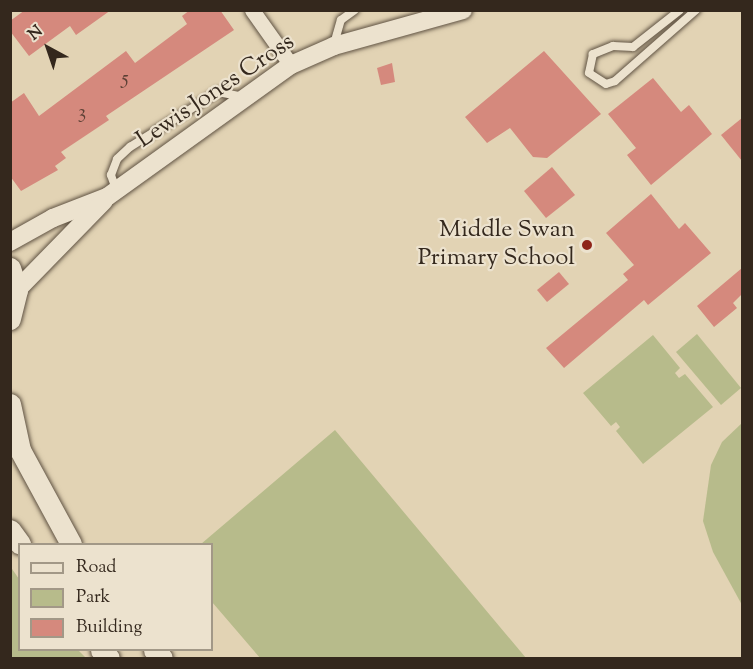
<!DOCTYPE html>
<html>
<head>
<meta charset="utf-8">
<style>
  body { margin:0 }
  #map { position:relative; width:753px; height:669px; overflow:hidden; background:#e2d3b4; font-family:"Sorts Mill Goudy",serif }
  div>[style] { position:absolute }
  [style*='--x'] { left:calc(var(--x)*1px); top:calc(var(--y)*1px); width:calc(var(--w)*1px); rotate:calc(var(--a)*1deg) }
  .green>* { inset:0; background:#b7bb8b }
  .building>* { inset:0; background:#d5897d }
  .roads { filter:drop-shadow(0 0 2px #605343) drop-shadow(0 0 2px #605343) }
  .service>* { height:8px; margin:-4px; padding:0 4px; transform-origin:4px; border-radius:4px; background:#ece2ce }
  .minor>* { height:15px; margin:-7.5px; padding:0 7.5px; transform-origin:7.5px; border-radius:7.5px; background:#ece2ce }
  .tertiary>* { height:18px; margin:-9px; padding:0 9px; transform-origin:9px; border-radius:9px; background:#ece2ce }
  .secondary>* { height:21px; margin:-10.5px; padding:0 10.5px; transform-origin:10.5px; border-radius:10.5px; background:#ece2ce }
  .dots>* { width:16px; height:16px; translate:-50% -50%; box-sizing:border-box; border:3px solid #ece2ce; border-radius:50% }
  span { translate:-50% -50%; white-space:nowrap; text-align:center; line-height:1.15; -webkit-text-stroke:4.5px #ece2ce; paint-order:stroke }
  .number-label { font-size:21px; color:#5c4035 }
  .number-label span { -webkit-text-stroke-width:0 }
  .street-label { font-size:24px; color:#34281d }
  .poi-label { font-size:24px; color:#34281d }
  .right { translate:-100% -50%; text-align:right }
  .frame { position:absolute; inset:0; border:12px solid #34281d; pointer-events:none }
  .legend { position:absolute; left:18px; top:543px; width:195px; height:108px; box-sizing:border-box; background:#ece2ce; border:2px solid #a29887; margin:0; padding:8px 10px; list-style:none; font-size:18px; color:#34281d }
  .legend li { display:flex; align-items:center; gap:12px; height:30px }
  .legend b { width:30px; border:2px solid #a29887 }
  .north { position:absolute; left:18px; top:18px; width:60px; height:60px; -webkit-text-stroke:4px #ece2ce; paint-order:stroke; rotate:320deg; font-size:16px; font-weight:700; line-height:24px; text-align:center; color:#34281d }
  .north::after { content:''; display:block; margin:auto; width:21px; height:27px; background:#34281d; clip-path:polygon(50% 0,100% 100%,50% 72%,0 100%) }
</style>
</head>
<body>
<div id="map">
  <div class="green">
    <i style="clip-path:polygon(697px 334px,741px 388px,721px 405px,676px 352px)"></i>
    <i style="clip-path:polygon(653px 335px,680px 368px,675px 373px,679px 378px,685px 374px,713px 407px,643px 464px,616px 431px,620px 427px,616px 422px,611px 426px,583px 393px)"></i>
    <i style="clip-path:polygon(742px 423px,742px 605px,713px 552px,703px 521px,711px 465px,722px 442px)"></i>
    <i style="clip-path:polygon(335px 430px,526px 658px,260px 658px,212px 602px,212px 544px,201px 544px)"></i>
    <i style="clip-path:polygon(10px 566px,19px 579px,20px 650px,78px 650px,86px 658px,11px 658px)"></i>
  </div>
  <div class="building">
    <i style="clip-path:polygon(25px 10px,111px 10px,76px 35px,70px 26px,29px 56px,10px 31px,10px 21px)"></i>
    <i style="clip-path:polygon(190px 10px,220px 10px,234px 30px,106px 116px,109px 120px,61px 152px,66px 158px,55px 166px,58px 170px,21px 191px,10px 176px,10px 103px,24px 93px,39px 116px,126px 51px,135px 63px,187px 24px,182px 16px)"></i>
    <i style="clip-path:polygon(544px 51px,601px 114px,547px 158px,533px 157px,510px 128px,487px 143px,465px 117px)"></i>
    <i style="clip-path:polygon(392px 63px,395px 82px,381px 85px,377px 68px)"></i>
    <i style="clip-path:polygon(653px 78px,681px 112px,689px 105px,712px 134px,651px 185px,627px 155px,636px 148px,608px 114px)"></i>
    <i style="clip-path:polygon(742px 118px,742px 161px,721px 135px)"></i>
    <i style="clip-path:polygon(552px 167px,575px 195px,546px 218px,524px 191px)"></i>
    <i style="clip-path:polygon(651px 194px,679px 229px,685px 223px,711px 253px,648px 305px,644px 300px,564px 368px,546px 348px,628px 280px,623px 274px,634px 265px,606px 233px)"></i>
    <i style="clip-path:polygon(742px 268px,742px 294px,733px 303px,737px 308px,714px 327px,697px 306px)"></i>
    <i style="clip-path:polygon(559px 272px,569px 284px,547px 302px,537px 290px)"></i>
  </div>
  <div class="roads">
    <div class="service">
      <i style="--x:680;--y:10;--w:60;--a:141.8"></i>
      <i style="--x:633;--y:47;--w:20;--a:-177"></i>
      <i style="--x:613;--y:46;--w:22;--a:158"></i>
      <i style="--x:593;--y:54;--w:19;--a:102"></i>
      <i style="--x:589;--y:73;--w:20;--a:33"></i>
      <i style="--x:606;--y:84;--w:9;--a:-18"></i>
      <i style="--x:615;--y:81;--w:108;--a:-41.2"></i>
      <i style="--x:334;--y:44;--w:25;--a:-74"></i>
      <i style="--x:341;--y:20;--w:17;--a:-36"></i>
      <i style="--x:116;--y:189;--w:15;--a:-110"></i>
      <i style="--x:111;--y:175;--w:17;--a:-69"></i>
      <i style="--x:117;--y:159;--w:18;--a:-43"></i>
      <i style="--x:130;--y:147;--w:104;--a:-32"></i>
      <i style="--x:218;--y:92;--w:25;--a:11"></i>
    </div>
    <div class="minor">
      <i style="--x:252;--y:10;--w:67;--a:54.7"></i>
    </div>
    <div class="tertiary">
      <i style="--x:10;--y:242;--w:49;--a:-29.2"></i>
      <i style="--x:53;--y:218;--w:58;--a:-21.3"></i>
      <i style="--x:107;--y:197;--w:226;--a:-35.7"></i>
      <i style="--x:291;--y:65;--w:47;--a:-23.8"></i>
      <i style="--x:334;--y:46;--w:134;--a:-15.6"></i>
      <i style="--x:17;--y:290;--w:124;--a:-45.7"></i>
    </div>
    <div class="secondary">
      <i style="--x:10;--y:268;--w:23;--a:72"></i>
      <i style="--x:17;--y:290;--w:30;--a:104"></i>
      <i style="--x:10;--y:404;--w:47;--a:77.7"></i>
      <i style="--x:20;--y:450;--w:107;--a:61.5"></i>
      <i style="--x:10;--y:530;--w:17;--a:54"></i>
      <i style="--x:101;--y:650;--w:11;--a:45"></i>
      <i style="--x:154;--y:650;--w:11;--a:45"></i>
    </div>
  </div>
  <div class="dots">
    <i style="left:587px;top:245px;background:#8f2418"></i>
  </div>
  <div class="number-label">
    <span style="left:125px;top:79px">5</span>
    <span style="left:82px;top:113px">3</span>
  </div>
  <div class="street-label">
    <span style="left:216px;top:92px;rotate:-34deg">Lewis Jones Cross</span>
  </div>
  <div class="poi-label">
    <span class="right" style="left:575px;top:245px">Middle Swan<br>Primary School</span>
  </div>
  <div class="frame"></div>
  <ul class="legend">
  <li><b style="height:8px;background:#ece2ce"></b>Road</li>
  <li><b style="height:16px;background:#b7bb8b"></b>Park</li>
  <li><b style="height:16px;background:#d5897d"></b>Building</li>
  </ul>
  <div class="north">N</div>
</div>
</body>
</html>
